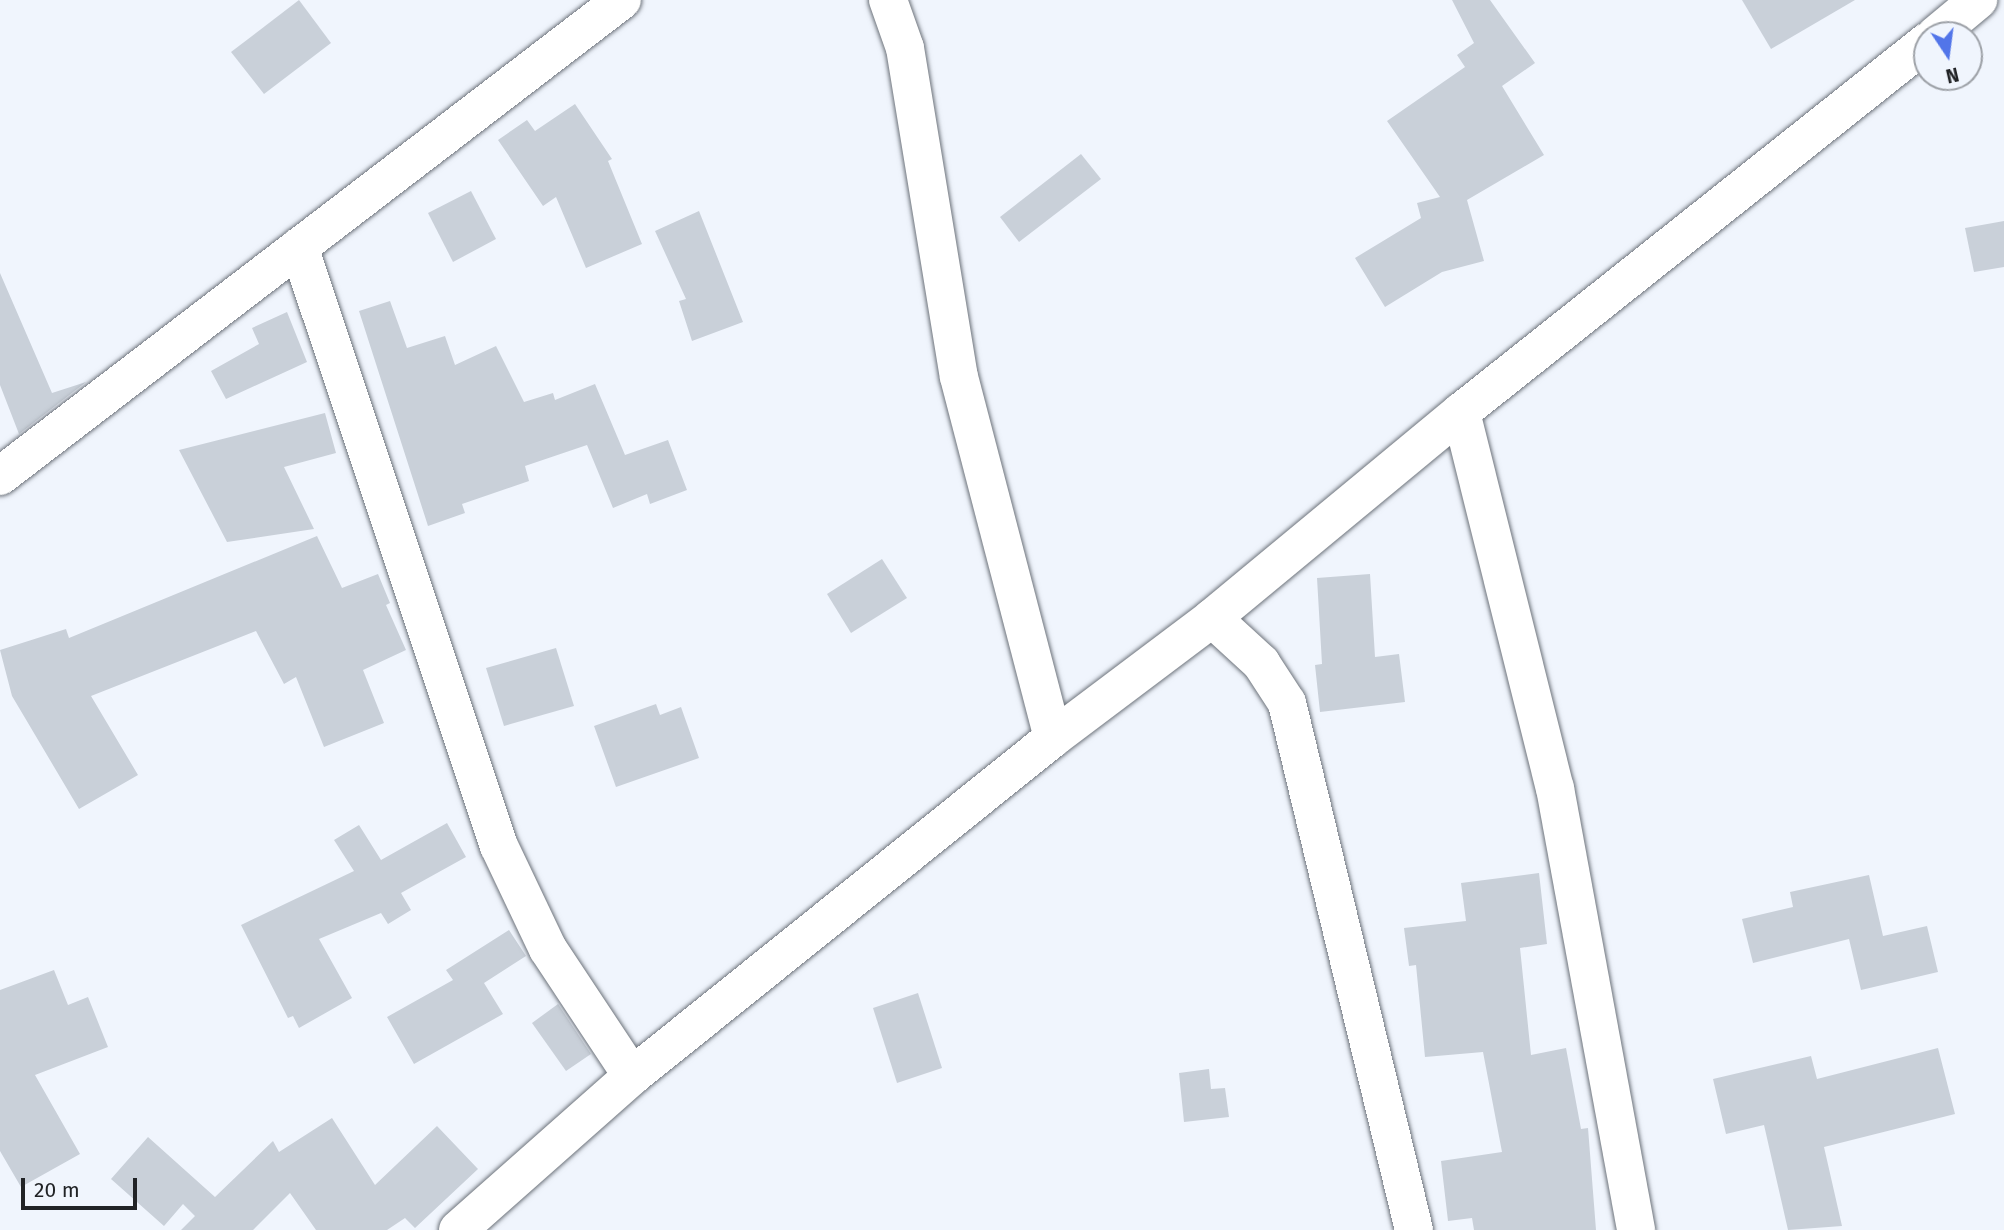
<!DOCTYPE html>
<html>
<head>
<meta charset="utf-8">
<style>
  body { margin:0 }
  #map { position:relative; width:2004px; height:1230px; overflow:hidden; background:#f0f5fd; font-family:"Fira Sans",sans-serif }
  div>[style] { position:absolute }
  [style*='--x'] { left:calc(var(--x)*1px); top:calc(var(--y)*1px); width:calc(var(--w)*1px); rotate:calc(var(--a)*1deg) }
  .building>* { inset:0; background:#c9d0d9 }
  .roads { filter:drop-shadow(0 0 2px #6d737b) drop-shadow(0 0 2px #6d737b) }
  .minor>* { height:38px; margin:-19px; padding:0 19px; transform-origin:19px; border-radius:19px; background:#fff }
  .tertiary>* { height:38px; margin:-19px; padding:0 19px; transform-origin:19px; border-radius:19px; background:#fff }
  span { translate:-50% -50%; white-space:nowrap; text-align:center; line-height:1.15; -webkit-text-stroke:6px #f0f5fd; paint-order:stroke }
  .north { position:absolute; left:1913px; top:21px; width:70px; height:70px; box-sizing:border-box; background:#f0f5fd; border:2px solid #9da1a7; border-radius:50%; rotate:167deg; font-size:19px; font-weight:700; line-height:28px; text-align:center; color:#212326 }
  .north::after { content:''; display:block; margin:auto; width:24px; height:32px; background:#5275e9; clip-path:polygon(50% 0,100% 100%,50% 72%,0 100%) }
  .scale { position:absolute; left:21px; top:1178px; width:116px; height:32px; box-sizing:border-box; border:4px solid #212326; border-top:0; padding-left:9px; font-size:21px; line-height:24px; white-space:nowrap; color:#212326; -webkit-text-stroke:5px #f0f5fd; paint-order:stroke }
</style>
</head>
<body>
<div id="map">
  <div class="building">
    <i style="clip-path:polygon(299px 0,331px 43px,264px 94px,231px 52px)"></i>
    <i style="clip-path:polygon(1452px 0,1490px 0,1535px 63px,1502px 86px,1544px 155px,1467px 200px,1484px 261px,1442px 272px,1385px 307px,1355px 258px,1421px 218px,1417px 203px,1440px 197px,1387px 121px,1465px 67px,1457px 55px,1474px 43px)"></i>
    <i style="clip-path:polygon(1742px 0,1855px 0,1771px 49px)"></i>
    <i style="clip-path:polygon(575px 104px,612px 159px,608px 161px,642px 244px,586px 268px,556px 197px,543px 206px,498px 140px,527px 120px,535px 131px)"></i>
    <i style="clip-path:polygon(1081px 154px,1101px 179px,1019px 242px,1000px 217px)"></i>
    <i style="clip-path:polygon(471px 191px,496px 239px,453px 262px,428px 213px)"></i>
    <i style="clip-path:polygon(699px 211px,743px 322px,692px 341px,679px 301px,686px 299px,655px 231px)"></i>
    <i style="clip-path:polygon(2004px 221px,2004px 267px,1974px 272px,1965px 228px)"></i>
    <i style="clip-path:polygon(0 273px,52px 393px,86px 382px,19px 434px,0 385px)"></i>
    <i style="clip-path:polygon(390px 301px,407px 348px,445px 336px,455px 365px,496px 346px,524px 402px,553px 393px,555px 400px,595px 384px,625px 455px,668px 440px,687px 490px,650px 504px,647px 494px,613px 508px,587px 445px,525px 466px,529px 481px,462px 504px,465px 513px,428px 526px,359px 311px)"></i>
    <i style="clip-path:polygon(287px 312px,307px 362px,226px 399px,211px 371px,259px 344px,252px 328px)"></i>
    <i style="clip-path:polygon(325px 413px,336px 453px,284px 467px,314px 529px,227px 542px,179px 450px)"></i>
    <i style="clip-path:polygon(317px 536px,342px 588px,378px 574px,390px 603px,386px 605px,406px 650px,363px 670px,384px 723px,324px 747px,296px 677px,284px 684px,256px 631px,91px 696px,138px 775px,79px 809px,12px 696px,0 650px,66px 629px,69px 638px)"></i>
    <i style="clip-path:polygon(882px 559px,907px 598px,851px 633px,827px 594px)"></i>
    <i style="clip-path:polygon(1370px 574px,1375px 657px,1399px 654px,1405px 702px,1320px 712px,1315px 665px,1322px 664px,1317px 578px)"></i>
    <i style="clip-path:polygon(556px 648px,574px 706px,504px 726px,486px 668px)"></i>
    <i style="clip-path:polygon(656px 704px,660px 715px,681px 707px,699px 758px,616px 787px,594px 726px)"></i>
    <i style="clip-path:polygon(447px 823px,466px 857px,401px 893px,411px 910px,388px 924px,381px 913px,319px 939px,352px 998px,299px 1028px,293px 1016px,288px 1018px,241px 925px,354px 871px,334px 840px,359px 825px,381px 860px)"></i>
    <i style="clip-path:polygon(1539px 873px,1547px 944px,1520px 948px,1531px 1055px,1566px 1048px,1581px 1129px,1588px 1128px,1596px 1230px,1474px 1230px,1472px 1218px,1448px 1221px,1441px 1161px,1502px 1152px,1483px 1052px,1425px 1057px,1416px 965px,1409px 966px,1404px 928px,1466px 921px,1461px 883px)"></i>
    <i style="clip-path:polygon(1869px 875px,1883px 936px,1927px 926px,1938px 972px,1861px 990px,1849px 939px,1753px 963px,1742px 919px,1793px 907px,1790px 892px)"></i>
    <i style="clip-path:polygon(509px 930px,526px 956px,484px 983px,503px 1014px,414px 1064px,387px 1017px,453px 980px,446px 970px)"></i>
    <i style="clip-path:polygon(54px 970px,68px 1005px,88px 997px,108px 1047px,35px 1075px,80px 1154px,21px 1187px,0 1151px,0 990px)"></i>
    <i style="clip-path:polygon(918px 993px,942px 1068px,897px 1083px,873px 1008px)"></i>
    <i style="clip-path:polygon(558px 1004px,591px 1054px,566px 1071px,532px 1023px)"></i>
    <i style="clip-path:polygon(1938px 1048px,1955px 1114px,1824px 1147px,1842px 1226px,1788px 1230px,1764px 1125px,1726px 1134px,1713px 1079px,1811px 1056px,1817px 1079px)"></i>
    <i style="clip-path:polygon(1209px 1069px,1211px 1089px,1225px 1088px,1229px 1117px,1184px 1122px,1179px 1073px)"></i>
    <i style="clip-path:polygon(332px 1118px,375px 1185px,437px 1126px,478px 1169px,415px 1228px,405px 1218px,387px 1230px,316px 1230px,290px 1193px,253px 1230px,181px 1230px,195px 1216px,183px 1204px,164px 1226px,111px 1179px,148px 1137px,215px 1197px,273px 1141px,279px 1152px)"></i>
  </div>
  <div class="roads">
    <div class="minor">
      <i style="--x:888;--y:0;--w:51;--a:70.5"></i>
      <i style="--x:905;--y:48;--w:333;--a:80.7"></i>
      <i style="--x:959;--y:377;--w:373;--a:75.4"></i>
      <i style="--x:299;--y:247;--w:632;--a:71.54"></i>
      <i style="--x:499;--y:846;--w:114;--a:64.6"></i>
      <i style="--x:548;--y:949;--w:152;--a:56.5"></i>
      <i style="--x:1461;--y:412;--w:388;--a:76"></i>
      <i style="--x:1555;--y:788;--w:449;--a:79.6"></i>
      <i style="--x:0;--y:476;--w:783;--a:-37.43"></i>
      <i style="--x:1212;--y:618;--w:67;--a:42.6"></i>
      <i style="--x:1261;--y:663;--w:48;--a:57"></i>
      <i style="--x:1287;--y:703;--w:542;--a:76.45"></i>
    </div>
    <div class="tertiary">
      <i style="--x:1936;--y:35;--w:55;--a:-39.8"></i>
      <i style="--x:458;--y:1230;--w:232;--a:-41.5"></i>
      <i style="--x:632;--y:1076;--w:540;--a:-38.76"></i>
      <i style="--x:1053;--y:738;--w:199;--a:-37"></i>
      <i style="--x:1212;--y:618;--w:323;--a:-39.6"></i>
      <i style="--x:1461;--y:412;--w:595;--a:-38.45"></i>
    </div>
  </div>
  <div class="north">N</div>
  <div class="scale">20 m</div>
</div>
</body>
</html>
